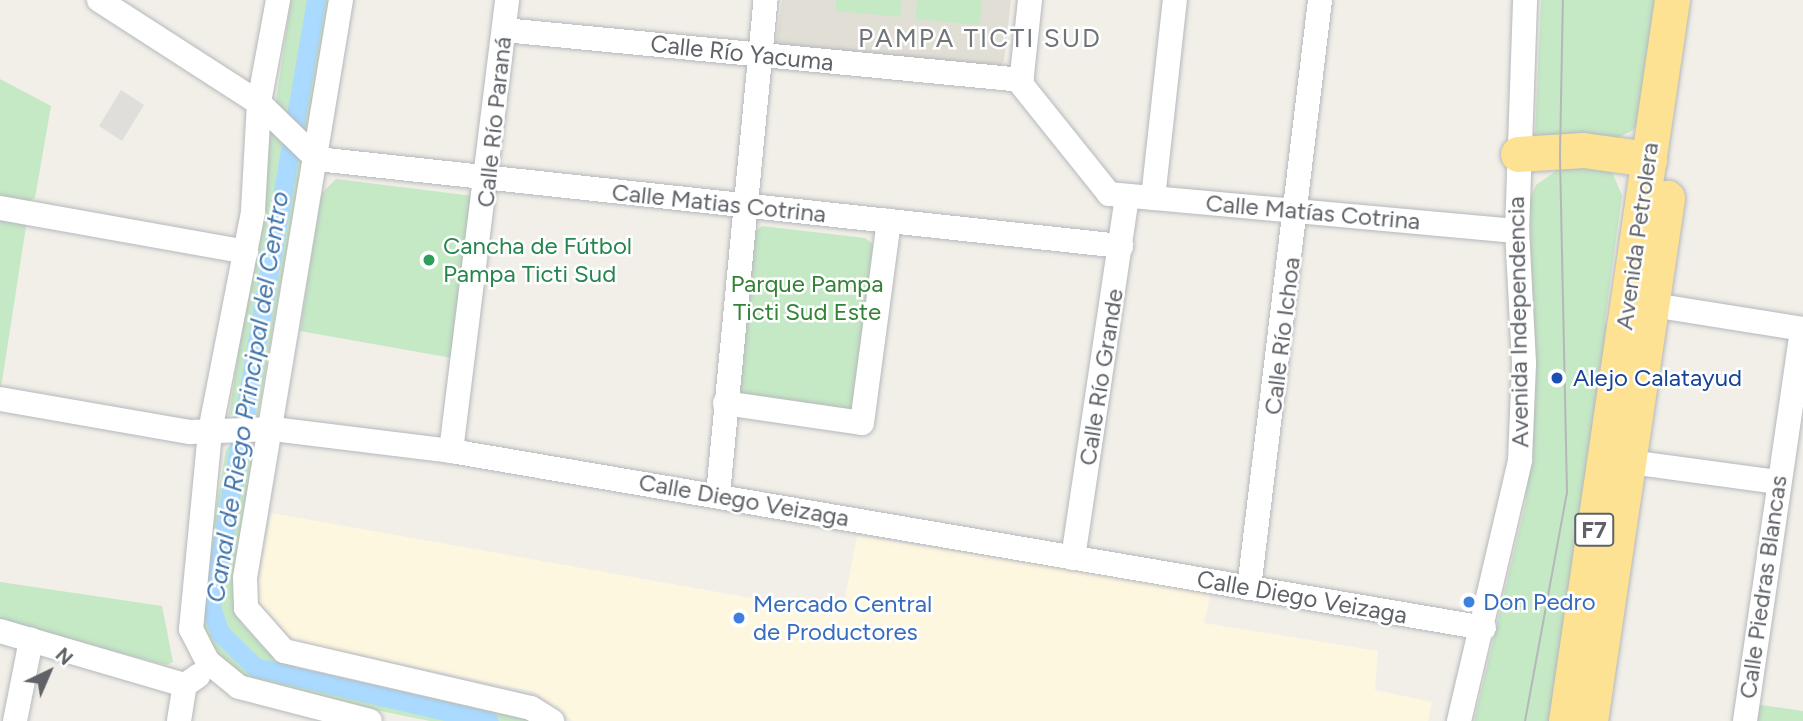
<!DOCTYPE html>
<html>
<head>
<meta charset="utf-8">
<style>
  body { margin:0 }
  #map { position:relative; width:1803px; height:721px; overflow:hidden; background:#f1efe8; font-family:Figtree,sans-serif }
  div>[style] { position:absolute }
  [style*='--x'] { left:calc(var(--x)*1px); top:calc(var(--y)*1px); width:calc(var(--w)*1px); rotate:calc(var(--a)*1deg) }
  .commercial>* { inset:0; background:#fef7e0 }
  .industrial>* { inset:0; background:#e0deda }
  .education>* { inset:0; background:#e1ded6 }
  .green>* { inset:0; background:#c5e8c5 }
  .canal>* { height:19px; margin:-9.5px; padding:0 9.5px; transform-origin:9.5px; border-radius:9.5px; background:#aadaff }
  .roads { filter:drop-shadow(0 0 2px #b5b8bc) drop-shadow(0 0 2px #b5b8bc) }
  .minor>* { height:24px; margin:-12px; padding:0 12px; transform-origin:12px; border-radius:12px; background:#fff }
  .highway>* { height:35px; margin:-17.5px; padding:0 17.5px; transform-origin:17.5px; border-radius:17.5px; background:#fde293 }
  .tram>* { height:2px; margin:-1px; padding:0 1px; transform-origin:1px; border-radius:1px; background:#b6b7b8 }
  .dots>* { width:19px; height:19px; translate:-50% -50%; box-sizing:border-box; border:4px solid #fff; border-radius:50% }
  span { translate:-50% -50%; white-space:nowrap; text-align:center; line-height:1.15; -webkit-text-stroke:5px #fff; paint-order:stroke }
  .shield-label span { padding:2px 5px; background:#fff; border:2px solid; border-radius:5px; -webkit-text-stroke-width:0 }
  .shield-label { font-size:23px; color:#5f6368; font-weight:700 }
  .street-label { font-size:24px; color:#5f6368 }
  .leisure-label { font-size:24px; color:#27864d }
  .left { translate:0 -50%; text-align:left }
  .park-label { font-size:24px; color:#348238 }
  .transit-label { font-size:24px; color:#164399 }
  .shop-label { font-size:24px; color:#366cbe }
  .neighbourhood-label { font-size:26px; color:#70757a; letter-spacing:2px }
  .water-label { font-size:26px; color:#4174aa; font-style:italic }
  .north { position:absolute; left:14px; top:637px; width:70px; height:70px; -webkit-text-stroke:5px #fff; paint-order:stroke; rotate:44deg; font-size:19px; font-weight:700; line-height:28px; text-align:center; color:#5f6368 }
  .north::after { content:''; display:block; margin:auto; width:24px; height:32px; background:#5f6368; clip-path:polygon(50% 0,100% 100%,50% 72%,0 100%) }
</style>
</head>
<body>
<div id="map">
  <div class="commercial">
    <i style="clip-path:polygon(271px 513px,842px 614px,857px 536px,1211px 591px,1204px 623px,1378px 651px,1375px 690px,1432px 702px,1428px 721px,573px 721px,535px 692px,294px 641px,255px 598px)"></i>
  </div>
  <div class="industrial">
    <i style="clip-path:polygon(121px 90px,144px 105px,122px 141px,99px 126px)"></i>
  </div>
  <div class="education">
    <i style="clip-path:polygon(782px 0,1011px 0,1004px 61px,999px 68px,780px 48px,776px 42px)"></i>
  </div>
  <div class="green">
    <i style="clip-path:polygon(291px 0,330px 0,258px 415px,229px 415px)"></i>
    <i style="clip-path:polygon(836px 0,902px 0,900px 17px,836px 11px)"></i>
    <i style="clip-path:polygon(917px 0,982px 0,980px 25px,915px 19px)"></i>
    <i style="clip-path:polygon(1541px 0,1662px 0,1641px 122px,1633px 130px,1614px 140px,1535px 136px)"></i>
    <i style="clip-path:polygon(0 79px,51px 106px,35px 198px,23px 204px,0 199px)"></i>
    <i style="clip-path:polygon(1602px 164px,1612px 172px,1622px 195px,1605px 321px,1612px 338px,1553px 721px,1474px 721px,1525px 505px,1534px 425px,1530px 199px,1536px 185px,1559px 169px)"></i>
    <i style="clip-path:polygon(336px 179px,473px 196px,452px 358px,300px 331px,321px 194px)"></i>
    <i style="clip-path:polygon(0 216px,27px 220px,1px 388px,0 388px)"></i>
    <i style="clip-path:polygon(762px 226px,865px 238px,874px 245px,851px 414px,737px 398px,754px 233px)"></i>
    <i style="clip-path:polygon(236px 439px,258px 450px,233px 600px,242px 624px,264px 648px,298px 668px,534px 721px,430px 721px,277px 690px,235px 675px,203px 633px,202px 594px,226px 450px)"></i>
    <i style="clip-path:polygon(0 582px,162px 606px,173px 662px,166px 665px,0 621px)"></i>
    <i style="clip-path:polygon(1755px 704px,1803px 711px,1803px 721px,1753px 721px)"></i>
  </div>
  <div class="canal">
    <i style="--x:316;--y:0;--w:617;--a:99.8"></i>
    <i style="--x:211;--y:608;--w:27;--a:70"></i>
    <i style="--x:220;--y:633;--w:49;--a:44.2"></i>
    <i style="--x:255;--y:667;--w:240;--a:13"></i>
  </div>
  <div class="roads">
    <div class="minor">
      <i style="--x:99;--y:0;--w:190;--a:32.8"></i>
      <i style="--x:259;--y:103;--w:81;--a:44"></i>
      <i style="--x:278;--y:0;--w:105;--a:100.5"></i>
      <i style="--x:259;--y:103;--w:109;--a:93.2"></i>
      <i style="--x:253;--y:212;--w:224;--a:101.1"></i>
      <i style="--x:210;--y:432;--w:198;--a:95.5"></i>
      <i style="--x:191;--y:629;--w:36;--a:63"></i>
      <i style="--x:207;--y:661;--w:41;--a:39.1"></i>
      <i style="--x:239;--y:687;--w:135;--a:14.5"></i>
      <i style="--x:341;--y:0;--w:586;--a:99.43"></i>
      <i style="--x:245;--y:578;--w:30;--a:88"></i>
      <i style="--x:246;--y:608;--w:57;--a:48.5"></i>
      <i style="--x:284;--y:651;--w:253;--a:13"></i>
      <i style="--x:531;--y:708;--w:25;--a:32"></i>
      <i style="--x:1030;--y:0;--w:84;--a:96.1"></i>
      <i style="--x:1021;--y:84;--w:141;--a:51.3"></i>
      <i style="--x:1109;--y:194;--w:410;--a:5.2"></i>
      <i style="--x:504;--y:30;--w:520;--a:5.51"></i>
      <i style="--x:317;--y:159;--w:809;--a:6.18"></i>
      <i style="--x:1153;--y:198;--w:199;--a:-83.7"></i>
      <i style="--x:0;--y:208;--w:250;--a:10.1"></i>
      <i style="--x:1653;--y:305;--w:152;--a:9.1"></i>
      <i style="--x:0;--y:399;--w:193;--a:9.9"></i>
      <i style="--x:190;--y:432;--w:83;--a:-2.1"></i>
      <i style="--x:273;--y:429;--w:179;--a:7"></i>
      <i style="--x:451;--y:451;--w:1048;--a:9.72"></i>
      <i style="--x:725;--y:403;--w:138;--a:8.3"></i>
      <i style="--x:862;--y:423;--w:204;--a:-82.4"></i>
      <i style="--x:451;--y:451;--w:454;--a:-82.9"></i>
      <i style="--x:1630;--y:462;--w:149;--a:7.7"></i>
      <i style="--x:718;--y:494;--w:496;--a:-84.5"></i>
      <i style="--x:1073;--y:558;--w:366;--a:-81.5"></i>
      <i style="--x:1249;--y:588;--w:592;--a:-83.11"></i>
      <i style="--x:0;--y:631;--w:193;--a:16.3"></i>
      <i style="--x:15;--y:721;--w:83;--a:-78.8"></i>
      <i style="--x:179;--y:721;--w:36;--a:-81"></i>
      <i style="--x:185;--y:685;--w:16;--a:-35"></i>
      <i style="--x:1459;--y:721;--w:268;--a:-76.8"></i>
      <i style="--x:1520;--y:460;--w:97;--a:-87.6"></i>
      <i style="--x:1524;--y:363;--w:132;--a:-93"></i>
      <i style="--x:1517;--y:231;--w:231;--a:-88"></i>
      <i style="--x:1745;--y:721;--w:396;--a:-81.7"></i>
    </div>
    <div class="highway">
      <i style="--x:1518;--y:154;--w:65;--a:-3.5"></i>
      <i style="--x:1583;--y:150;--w:67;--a:7.8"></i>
      <i style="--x:1566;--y:721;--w:729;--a:-81.64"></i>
      <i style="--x:1590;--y:721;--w:529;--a:-81.62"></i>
    </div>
  </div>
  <div class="tram">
    <i style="--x:1525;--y:721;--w:233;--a:-79.6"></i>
    <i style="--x:1567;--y:492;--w:340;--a:-91.2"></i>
    <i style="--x:1560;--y:152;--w:152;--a:-88.9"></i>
  </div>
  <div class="dots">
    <i style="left:429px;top:260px;background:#2e9e5b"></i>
    <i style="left:1557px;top:378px;background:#1a4fb4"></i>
    <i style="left:1469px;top:602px;background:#3f7fe0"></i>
    <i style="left:739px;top:618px;background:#3f7fe0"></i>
  </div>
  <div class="shield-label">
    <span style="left:1594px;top:530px">F7</span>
  </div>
  <div class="street-label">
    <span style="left:742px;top:53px;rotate:6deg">Calle Río Yacuma</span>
    <span style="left:494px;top:122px;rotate:-84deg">Calle Río Paraná</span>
    <span style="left:719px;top:203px;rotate:6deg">Calle Matias Cotrina</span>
    <span style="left:1313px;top:212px;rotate:5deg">Calle Matías Cotrina</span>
    <span style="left:1637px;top:236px;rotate:-82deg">Avenida Petrolera</span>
    <span style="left:1518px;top:322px;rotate:-91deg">Avenida Independencia</span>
    <span style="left:1282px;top:336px;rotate:-83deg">Calle Río Ichoa</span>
    <span style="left:1101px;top:377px;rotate:-81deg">Calle Río Grande</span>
    <span style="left:744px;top:500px;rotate:10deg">Calle Diego Veizaga</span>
    <span style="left:1763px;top:587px;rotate:-82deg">Calle Piedras Blancas</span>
    <span style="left:1302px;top:597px;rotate:10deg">Calle Diego Veizaga</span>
  </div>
  <div class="leisure-label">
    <span class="left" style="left:443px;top:260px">Cancha de Fútbol<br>Pampa Ticti Sud</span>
  </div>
  <div class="park-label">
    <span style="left:807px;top:298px">Parque Pampa<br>Ticti Sud Este</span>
  </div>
  <div class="transit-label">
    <span class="left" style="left:1573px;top:378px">Alejo Calatayud</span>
  </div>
  <div class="shop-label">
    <span class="left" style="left:1483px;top:602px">Don Pedro</span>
    <span class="left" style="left:753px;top:618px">Mercado Central<br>de Productores</span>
  </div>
  <div class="neighbourhood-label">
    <span style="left:980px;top:39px">PAMPA TICTI SUD</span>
  </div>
  <div class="water-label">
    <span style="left:248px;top:397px;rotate:-81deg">Canal de Riego Principal del Centro</span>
  </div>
  <div class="north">N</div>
</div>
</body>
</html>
